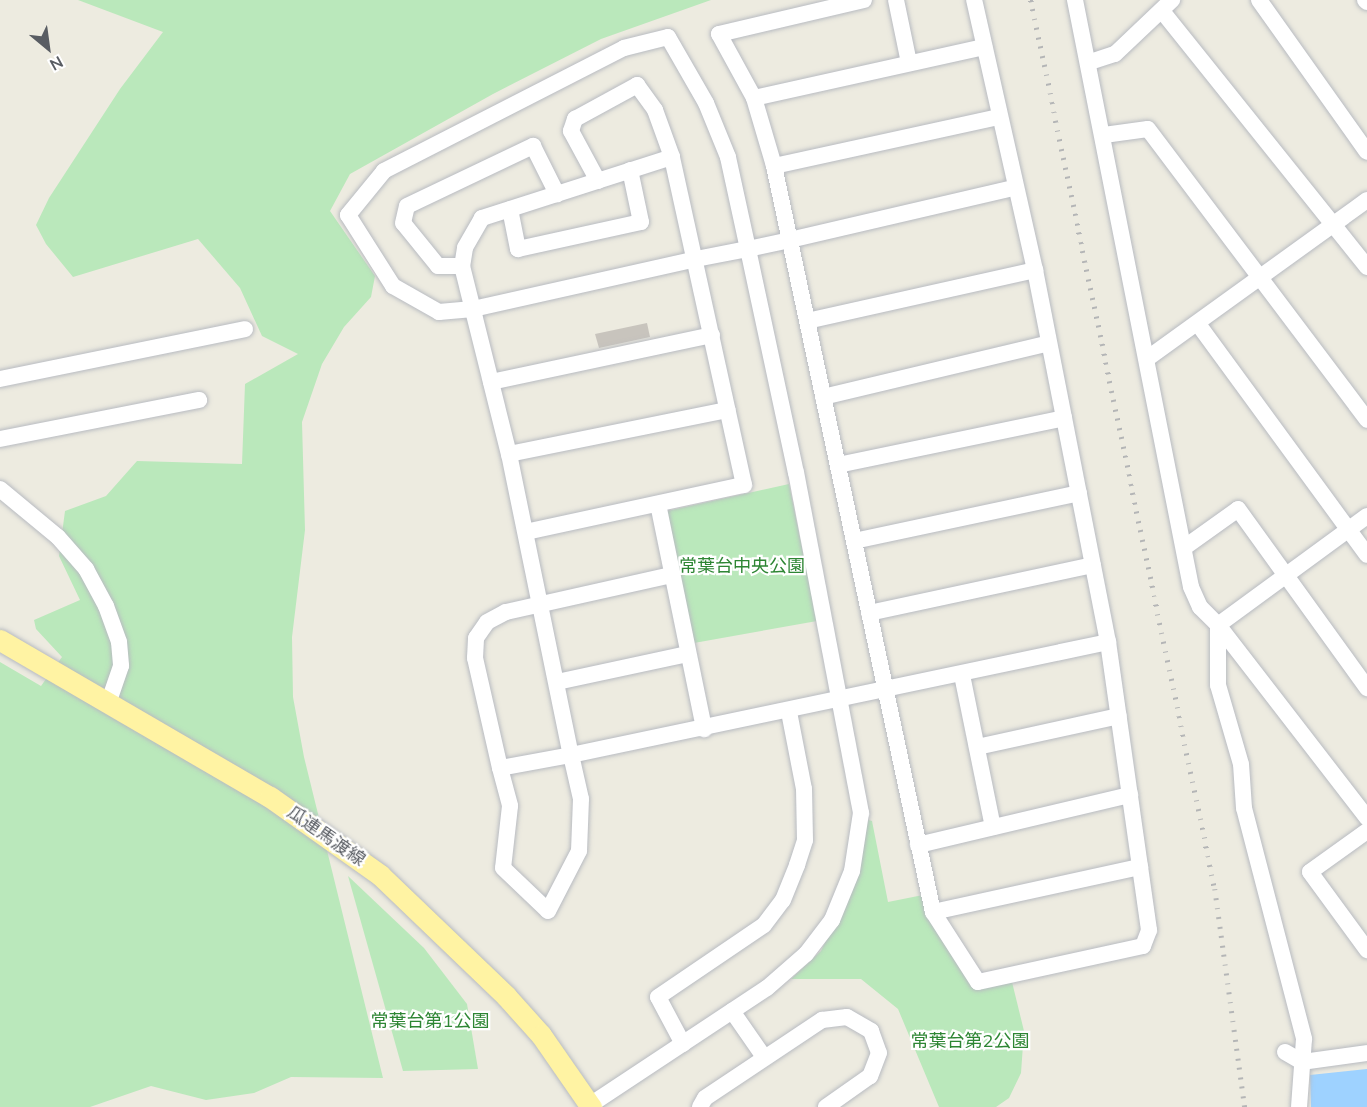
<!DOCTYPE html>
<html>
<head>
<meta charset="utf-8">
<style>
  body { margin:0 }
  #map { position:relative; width:1367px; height:1107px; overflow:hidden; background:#edebe0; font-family:Mulish,"Noto Sans JP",sans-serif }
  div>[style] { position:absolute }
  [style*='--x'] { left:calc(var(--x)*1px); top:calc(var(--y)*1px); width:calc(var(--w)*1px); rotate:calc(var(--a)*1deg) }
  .green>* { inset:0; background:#bae8bb }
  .water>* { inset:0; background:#9ed2ff }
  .building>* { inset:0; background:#c8c4bd }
  .roads { filter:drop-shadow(0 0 2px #b8bbc1) drop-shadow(0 0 2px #b8bbc1) }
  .minor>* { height:16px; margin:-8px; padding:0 8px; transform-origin:8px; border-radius:8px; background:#fff }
  .major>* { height:21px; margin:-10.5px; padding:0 10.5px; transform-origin:10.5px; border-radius:10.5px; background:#fff3a3 }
  .rail>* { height:4.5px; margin-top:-2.25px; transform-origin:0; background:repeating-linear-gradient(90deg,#b4b5b6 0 1.5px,transparent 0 9.5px) }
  span { translate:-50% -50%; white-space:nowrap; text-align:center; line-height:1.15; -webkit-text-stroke:4.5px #fff; paint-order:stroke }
  .park-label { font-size:18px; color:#2e8634 }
  .street-label { font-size:18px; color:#595d63 }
  .north { position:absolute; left:18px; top:18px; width:60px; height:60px; -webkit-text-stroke:4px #fff; paint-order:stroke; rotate:151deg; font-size:16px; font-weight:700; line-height:24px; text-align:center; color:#595d63 }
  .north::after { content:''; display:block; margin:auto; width:21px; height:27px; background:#595d63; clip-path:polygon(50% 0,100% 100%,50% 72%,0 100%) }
</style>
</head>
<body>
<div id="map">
  <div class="green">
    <i style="clip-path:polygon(78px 0,711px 0,601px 39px,493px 94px,350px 174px,330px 211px,375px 276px,371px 297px,344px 327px,322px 364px,302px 422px,305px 530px,292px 637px,293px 697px,304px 757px,383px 1078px,291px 1077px,254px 1093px,206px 1100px,151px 1086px,90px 1107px,0 1107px,0 662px,41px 686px,62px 657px,36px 629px,34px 620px,80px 600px,59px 556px,65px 511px,106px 496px,137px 461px,242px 464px,245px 384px,298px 354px,262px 336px,240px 288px,198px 239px,73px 277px,46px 244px,36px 225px,49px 198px,120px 89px,163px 32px)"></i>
    <i style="clip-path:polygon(789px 484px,817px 621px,694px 643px,667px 511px)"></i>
    <i style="clip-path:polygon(864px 819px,872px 821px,888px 902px,923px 895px,976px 988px,1012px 982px,1024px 1031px,1021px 1073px,1009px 1098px,996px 1107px,939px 1107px,898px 1009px,861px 979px,791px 979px,821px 951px,858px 873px)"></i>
    <i style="clip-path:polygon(348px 876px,424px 948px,467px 1004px,478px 1069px,403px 1071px)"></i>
  </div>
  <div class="water">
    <i style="clip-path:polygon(1367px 1069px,1367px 1107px,1311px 1107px,1310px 1075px)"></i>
  </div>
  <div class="building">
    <i style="clip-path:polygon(647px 323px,650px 337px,599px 348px,595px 334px)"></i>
  </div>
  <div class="roads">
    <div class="minor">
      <i style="--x:864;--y:0;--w:149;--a:166.8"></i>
      <i style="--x:719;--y:34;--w:73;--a:61.3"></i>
      <i style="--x:754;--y:98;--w:71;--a:73.6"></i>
      <i style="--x:774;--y:166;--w:763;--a:77.97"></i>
      <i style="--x:933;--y:912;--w:212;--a:-12.3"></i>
      <i style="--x:896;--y:0;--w:64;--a:78.3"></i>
      <i style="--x:1075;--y:0;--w:598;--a:78.82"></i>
      <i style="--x:1191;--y:587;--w:22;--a:66"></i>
      <i style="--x:1200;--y:607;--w:25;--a:45"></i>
      <i style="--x:1218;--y:625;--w:60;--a:90"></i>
      <i style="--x:1218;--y:685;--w:82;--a:73.8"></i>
      <i style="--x:1241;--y:764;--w:44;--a:86.1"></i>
      <i style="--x:1244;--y:808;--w:239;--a:75.4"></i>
      <i style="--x:1304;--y:1039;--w:68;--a:94.2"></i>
      <i style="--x:1259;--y:0;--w:186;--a:54.6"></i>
      <i style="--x:1365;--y:0;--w:3;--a:45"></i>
      <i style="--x:1162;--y:11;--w:328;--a:51.3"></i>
      <i style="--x:1090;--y:62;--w:26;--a:-18"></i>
      <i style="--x:1115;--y:54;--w:79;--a:-43.5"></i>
      <i style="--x:754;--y:98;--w:236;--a:-12.5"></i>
      <i style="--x:1104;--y:135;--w:44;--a:-7.8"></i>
      <i style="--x:1148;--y:129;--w:364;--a:53"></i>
      <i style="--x:774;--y:166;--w:230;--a:-12.3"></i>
      <i style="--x:598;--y:181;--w:57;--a:-118.4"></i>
      <i style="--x:571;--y:131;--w:13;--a:-72"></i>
      <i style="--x:575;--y:119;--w:71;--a:-28.7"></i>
      <i style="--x:637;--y:85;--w:31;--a:54"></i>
      <i style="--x:655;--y:110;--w:50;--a:70.1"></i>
      <i style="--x:510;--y:209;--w:41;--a:78.7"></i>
      <i style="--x:518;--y:249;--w:126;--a:-12.4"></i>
      <i style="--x:641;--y:222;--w:53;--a:-101.9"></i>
      <i style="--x:462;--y:266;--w:24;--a:180"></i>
      <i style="--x:438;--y:266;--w:55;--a:-129.1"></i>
      <i style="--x:403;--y:223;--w:17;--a:-77"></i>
      <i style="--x:407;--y:206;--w:140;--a:-25.5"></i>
      <i style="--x:533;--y:146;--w:54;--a:63.4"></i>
      <i style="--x:807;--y:321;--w:234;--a:-12.6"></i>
      <i style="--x:1198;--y:324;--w:286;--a:53.8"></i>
      <i style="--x:1148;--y:358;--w:270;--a:-35.8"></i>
      <i style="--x:0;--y:379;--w:250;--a:-11.5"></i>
      <i style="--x:491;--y:382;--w:226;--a:-12"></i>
      <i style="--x:823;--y:397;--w:232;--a:-13.4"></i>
      <i style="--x:0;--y:439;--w:203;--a:-11.1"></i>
      <i style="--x:509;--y:454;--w:223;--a:-11.4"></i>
      <i style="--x:838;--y:465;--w:231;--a:-11.7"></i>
      <i style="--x:0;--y:489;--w:75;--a:39.6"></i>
      <i style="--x:58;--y:537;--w:43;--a:48.8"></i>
      <i style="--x:86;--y:569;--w:42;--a:61.6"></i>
      <i style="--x:106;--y:606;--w:38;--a:70"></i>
      <i style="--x:119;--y:642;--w:24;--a:85"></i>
      <i style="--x:121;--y:666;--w:39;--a:109"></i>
      <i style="--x:658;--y:504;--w:230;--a:78.4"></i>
      <i style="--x:1367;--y:516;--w:185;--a:143.8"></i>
      <i style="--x:1218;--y:625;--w:244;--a:52.3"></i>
      <i style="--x:526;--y:532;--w:223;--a:-12.2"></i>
      <i style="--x:744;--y:485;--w:336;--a:-102.4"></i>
      <i style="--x:672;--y:157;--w:200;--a:162.2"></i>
      <i style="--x:482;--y:218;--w:34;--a:120"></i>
      <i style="--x:465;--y:248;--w:18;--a:99"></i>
      <i style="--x:462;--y:266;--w:194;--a:76"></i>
      <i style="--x:509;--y:454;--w:307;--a:78.4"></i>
      <i style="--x:571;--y:755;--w:549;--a:-11.88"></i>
      <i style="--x:854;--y:541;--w:230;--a:-12"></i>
      <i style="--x:1185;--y:547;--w:65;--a:-35.6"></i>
      <i style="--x:1238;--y:509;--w:221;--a:54.2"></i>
      <i style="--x:869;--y:613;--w:229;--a:-12.1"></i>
      <i style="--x:962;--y:675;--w:155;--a:78.5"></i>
      <i style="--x:557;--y:682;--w:134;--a:-12.1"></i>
      <i style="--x:977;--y:747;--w:145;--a:-12.3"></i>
      <i style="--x:500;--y:768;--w:39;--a:75"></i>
      <i style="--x:510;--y:806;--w:62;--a:96.4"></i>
      <i style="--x:503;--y:868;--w:62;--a:43.7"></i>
      <i style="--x:548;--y:911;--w:68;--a:-62.7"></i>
      <i style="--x:579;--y:851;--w:52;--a:-87.8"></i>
      <i style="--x:581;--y:799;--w:45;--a:-102.8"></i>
      <i style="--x:571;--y:755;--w:72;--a:169.6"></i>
      <i style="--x:500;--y:768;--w:113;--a:-102.8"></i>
      <i style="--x:475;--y:658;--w:20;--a:-87"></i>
      <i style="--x:476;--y:638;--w:19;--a:-55"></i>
      <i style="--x:487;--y:622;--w:21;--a:-28"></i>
      <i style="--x:506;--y:612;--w:170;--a:-12.6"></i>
      <i style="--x:1367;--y:831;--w:70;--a:144.3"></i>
      <i style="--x:1310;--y:872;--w:97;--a:53.8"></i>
      <i style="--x:918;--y:845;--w:218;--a:-13.3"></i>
      <i style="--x:933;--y:912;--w:83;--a:57.3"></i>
      <i style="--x:978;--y:982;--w:169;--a:-12.3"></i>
      <i style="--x:1143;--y:946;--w:17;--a:-69"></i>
      <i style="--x:1149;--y:930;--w:291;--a:-98.1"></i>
      <i style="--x:1108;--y:642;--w:379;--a:-101.1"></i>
      <i style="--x:1035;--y:270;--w:277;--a:-102.7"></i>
      <i style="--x:732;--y:1011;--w:56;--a:55.2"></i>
      <i style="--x:683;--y:1044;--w:53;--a:-118"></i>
      <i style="--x:658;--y:997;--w:128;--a:-34.2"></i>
      <i style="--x:764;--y:925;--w:31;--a:-53"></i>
      <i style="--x:783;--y:900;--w:38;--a:-68"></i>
      <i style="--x:797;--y:865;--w:26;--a:-72"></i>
      <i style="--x:805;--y:840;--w:51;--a:-91.1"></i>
      <i style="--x:804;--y:789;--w:78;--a:-101"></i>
      <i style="--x:1285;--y:1052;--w:20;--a:30"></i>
      <i style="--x:1302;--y:1062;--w:66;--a:-7.9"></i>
      <i style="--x:590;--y:1105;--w:212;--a:-33.5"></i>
      <i style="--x:767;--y:988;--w:52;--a:-41.1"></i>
      <i style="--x:806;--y:954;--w:43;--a:-52.6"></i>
      <i style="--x:832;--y:920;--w:53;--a:-67.8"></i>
      <i style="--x:852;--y:871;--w:59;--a:-81.2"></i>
      <i style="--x:861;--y:813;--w:346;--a:-100.8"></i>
      <i style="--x:796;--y:473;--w:229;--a:-102.1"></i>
      <i style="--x:748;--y:249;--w:94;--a:-102.3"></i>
      <i style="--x:728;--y:157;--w:58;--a:-112.2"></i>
      <i style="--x:706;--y:103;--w:76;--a:-119.9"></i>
      <i style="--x:668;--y:37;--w:45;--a:166"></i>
      <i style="--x:624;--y:48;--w:270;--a:152.9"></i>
      <i style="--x:384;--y:171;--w:57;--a:129.3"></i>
      <i style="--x:348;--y:215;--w:84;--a:57.6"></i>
      <i style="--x:393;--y:286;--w:53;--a:29.5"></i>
      <i style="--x:439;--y:312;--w:34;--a:-5"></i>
      <i style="--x:473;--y:309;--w:229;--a:-12.6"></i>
      <i style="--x:696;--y:259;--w:53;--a:-10.9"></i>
      <i style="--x:748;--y:249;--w:43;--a:-12.1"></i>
      <i style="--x:790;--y:240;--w:230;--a:-13.1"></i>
      <i style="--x:700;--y:1107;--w:10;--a:-61"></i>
      <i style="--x:705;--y:1098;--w:141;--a:-33.7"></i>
      <i style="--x:822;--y:1020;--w:25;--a:-7"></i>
      <i style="--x:847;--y:1017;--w:28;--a:30"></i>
      <i style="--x:871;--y:1031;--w:23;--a:70"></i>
      <i style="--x:879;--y:1053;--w:25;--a:111"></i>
      <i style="--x:870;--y:1076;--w:54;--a:144.8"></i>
    </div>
    <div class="major">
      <i style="--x:0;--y:640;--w:312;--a:30.2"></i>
      <i style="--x:270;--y:797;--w:135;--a:35.3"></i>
      <i style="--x:380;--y:875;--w:175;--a:43.8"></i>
      <i style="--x:506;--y:996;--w:52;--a:48.1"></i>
      <i style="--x:541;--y:1035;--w:88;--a:55.2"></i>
    </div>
  </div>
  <div class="rail">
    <i style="--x:1031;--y:0;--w:908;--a:78.31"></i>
    <i style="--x:1215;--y:889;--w:220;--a:82.2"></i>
  </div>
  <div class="park-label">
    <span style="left:742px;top:566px">常葉台中央公園</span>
    <span style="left:430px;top:1021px">常葉台第1公園</span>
    <span style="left:970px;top:1041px">常葉台第2公園</span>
  </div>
  <div class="street-label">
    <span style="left:326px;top:836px;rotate:35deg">瓜連馬渡線</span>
  </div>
  <div class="north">N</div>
</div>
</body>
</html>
